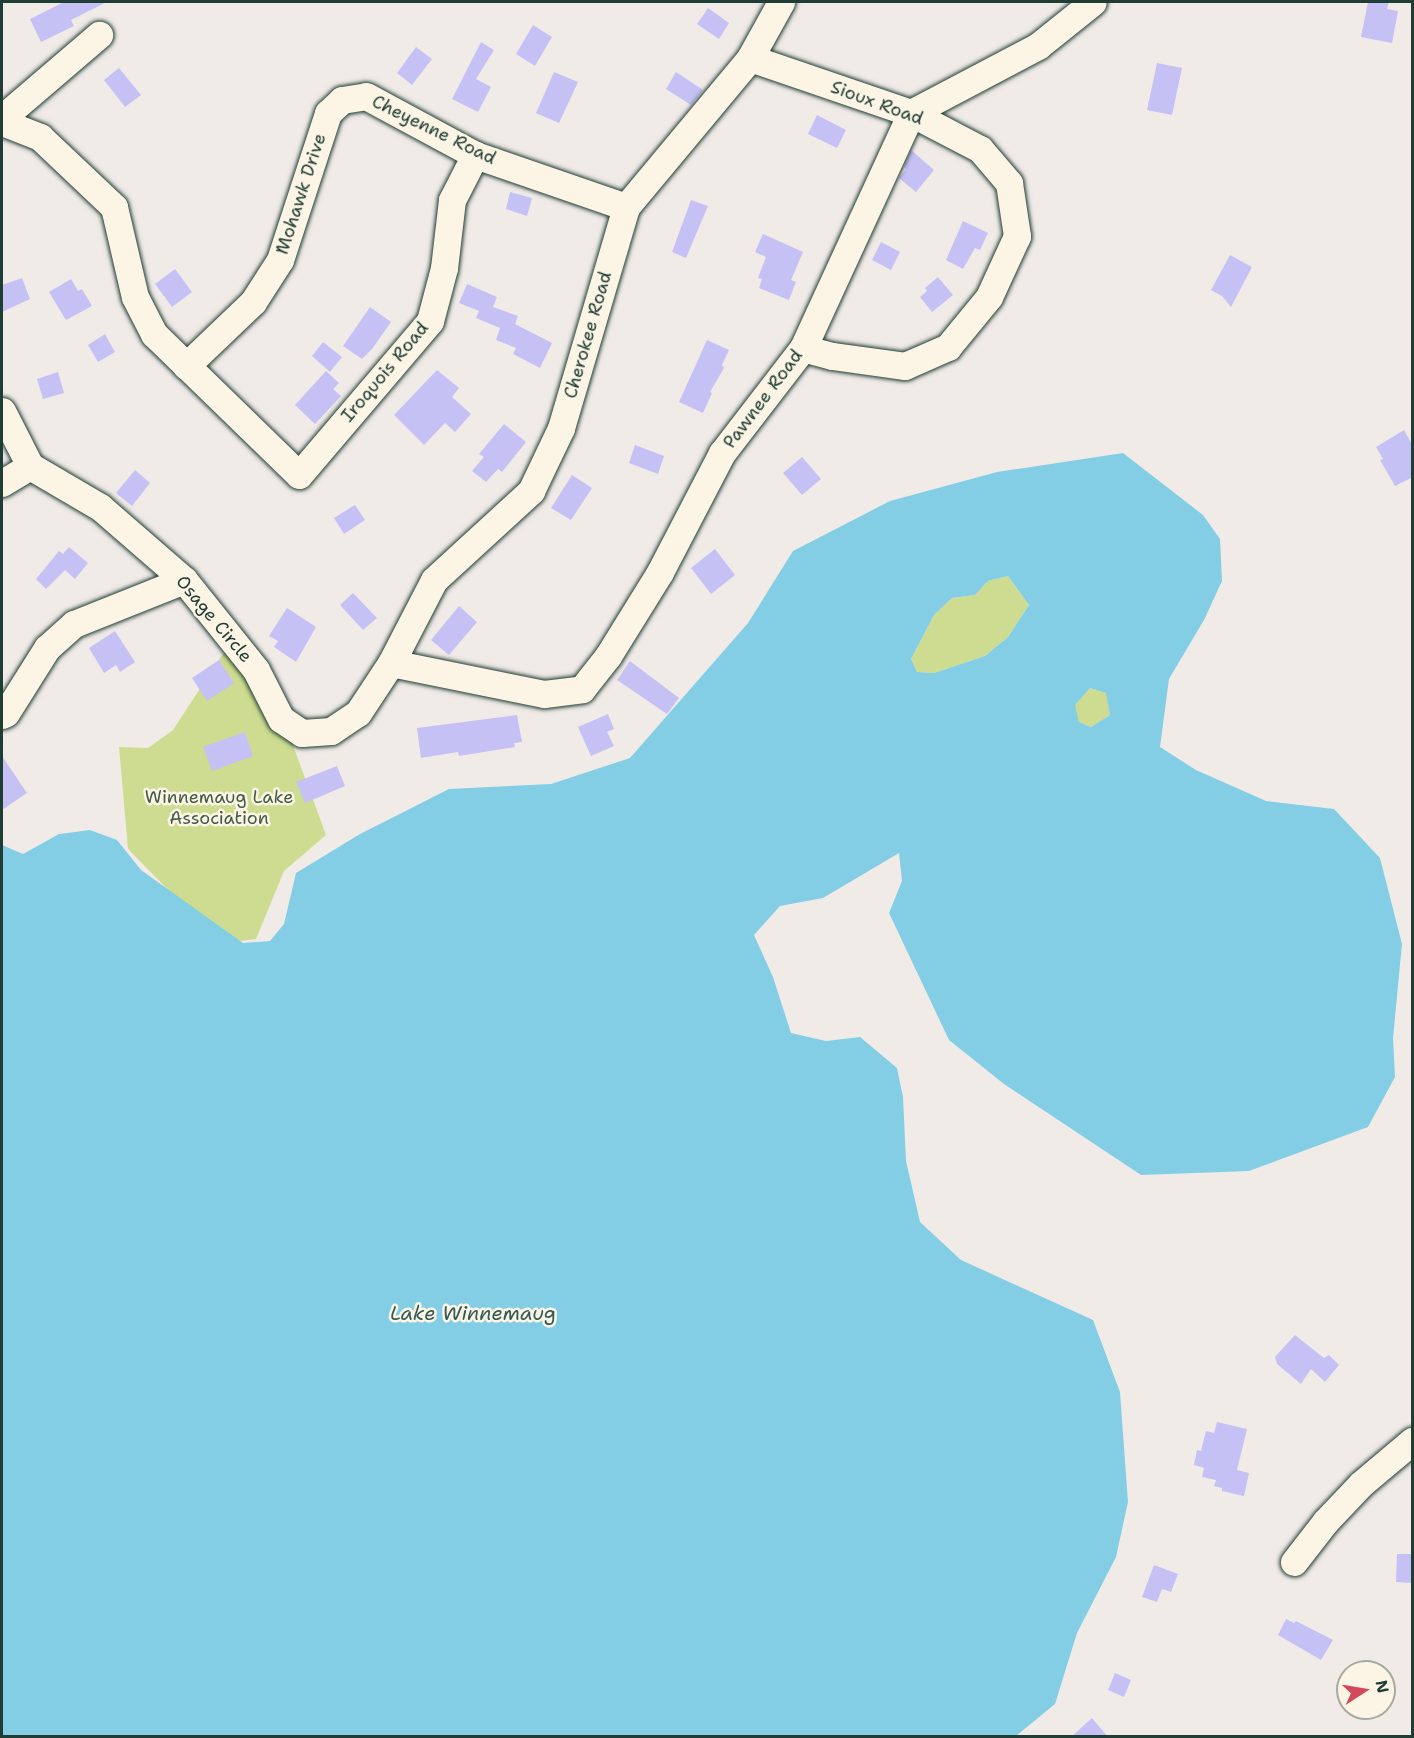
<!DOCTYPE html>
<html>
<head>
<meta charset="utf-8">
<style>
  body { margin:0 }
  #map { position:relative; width:1414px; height:1738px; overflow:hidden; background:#f1ebe8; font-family:"Shantell Sans",sans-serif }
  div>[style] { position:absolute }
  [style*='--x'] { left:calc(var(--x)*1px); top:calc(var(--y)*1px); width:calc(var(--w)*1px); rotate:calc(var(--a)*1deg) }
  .green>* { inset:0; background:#cddc90 }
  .water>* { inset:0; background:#84cee5 }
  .building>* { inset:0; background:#c5c1f4 }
  .roads { filter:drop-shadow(0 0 2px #1f3d34) drop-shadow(0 0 2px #1f3d34) }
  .minor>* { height:27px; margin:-13.5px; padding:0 13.5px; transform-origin:13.5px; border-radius:13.5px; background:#fcf5e5 }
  span { translate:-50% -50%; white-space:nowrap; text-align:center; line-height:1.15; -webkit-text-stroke:5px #fcf5e5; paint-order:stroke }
  .street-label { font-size:18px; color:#1f3d34 }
  .park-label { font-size:18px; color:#425d46 }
  .water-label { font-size:20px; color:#335a57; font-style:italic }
  .frame { position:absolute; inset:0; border:3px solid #1f3d34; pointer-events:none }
  .north { position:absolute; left:1336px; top:1660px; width:60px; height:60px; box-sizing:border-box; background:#fcf5e5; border:2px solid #a4ab9e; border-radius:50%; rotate:78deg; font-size:16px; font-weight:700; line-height:24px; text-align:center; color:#1f3d34 }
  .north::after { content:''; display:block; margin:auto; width:21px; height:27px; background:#d1495b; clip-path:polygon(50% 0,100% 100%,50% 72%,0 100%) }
</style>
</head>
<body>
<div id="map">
  <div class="green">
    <i style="clip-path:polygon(1008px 576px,1029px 605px,1008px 637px,985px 656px,934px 673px,917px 672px,911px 659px,934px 615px,952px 598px,975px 595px,988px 581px)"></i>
    <i style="clip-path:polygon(228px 646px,267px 675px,326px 835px,284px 871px,256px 939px,231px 942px,176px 898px,128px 849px,119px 747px,148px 748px,173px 730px)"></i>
    <i style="clip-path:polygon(1090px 688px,1107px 693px,1110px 715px,1091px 727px,1079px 722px,1074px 705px)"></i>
  </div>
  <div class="water">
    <i style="clip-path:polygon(evenodd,1123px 453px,1203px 515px,1220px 539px,1222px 581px,1204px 620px,1169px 679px,1160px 747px,1196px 770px,1266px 801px,1334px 809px,1380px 858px,1402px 944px,1393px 1038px,1395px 1077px,1368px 1127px,1249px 1171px,1141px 1175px,1004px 1084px,949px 1040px,889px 913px,902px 881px,899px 853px,823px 898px,780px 906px,754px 935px,773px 977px,791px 1033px,826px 1041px,860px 1037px,897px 1068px,903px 1097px,906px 1161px,920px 1222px,961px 1260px,1093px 1320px,1120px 1392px,1128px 1502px,1116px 1557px,1077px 1633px,1055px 1704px,1016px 1736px,2px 1736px,2px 845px,23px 854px,59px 834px,90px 830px,117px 840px,141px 870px,243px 943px,270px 941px,284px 924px,296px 873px,360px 834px,449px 789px,551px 784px,630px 758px,748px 623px,793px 551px,890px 501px,997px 472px,1123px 453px,1008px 576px,1029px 605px,1008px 637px,985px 656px,934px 673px,917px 672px,911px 659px,934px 615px,952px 598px,975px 595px,988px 581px,1008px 576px,1123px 453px,1090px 688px,1106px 693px,1110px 715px,1091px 727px,1079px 722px,1075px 705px,1090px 688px)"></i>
  </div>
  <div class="building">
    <i style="clip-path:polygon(64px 2px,107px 2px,71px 20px,74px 26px,41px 42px,30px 19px)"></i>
    <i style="clip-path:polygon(1368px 2px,1389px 2px,1387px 9px,1398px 11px,1392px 43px,1361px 37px)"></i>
    <i style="clip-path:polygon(708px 8px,729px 23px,719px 39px,697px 24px)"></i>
    <i style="clip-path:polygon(533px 25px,552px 37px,535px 66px,516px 54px)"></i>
    <i style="clip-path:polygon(481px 42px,494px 50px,476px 79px,491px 87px,478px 112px,452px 99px)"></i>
    <i style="clip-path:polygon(416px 47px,432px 59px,412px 85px,397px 73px)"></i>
    <i style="clip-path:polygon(1157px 63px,1182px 68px,1172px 115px,1147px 110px)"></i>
    <i style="clip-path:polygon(119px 68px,141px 95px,125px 107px,104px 80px)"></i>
    <i style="clip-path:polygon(554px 72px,578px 82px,559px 123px,536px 113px)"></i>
    <i style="clip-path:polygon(676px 72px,703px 90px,691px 105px,666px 89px)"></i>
    <i style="clip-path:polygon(817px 115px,846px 130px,837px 148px,808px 134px)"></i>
    <i style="clip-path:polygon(911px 150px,934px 170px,916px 192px,899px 178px,906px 169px,904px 167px)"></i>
    <i style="clip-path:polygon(510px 192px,532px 198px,527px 216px,506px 209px)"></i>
    <i style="clip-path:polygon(691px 200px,708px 206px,686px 258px,672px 252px)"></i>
    <i style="clip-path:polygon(963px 221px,988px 233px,980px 250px,975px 248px,963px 269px,946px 260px)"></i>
    <i style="clip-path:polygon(763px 234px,803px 252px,791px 280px,796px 282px,789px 300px,759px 288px,762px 279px,758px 278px,766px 257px,755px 252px)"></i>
    <i style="clip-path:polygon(881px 242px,900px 252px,891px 270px,872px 260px)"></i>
    <i style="clip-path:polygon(1230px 255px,1252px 267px,1231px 307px,1222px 296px,1211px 290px)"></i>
    <i style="clip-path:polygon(175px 269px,192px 292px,172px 307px,155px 284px)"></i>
    <i style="clip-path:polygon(938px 277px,953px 295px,932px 312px,920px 297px,927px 291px,925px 288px)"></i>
    <i style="clip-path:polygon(22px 278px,30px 299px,2px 312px,2px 285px)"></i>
    <i style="clip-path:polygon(71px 279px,78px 291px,82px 289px,92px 306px,66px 320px,49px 292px)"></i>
    <i style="clip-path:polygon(467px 284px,497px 297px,493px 307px,518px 316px,515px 324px,552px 343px,540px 368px,513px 354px,516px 348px,496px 340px,500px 328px,476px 318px,479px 311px,459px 303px)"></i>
    <i style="clip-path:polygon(370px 307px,391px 322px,372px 349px,362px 359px,343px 346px)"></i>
    <i style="clip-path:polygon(105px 334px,115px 352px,98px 362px,88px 345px)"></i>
    <i style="clip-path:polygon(707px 340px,729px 350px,722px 365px,724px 368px,710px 392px,712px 393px,703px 413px,679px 402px)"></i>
    <i style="clip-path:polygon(323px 342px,342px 357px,330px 372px,312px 356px)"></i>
    <i style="clip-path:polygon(437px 370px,459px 388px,452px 397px,471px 414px,455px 432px,445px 423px,424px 445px,394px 415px)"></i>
    <i style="clip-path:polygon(326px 371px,339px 383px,333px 389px,341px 396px,315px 424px,295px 405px)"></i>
    <i style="clip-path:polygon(58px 372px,64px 393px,43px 399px,37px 379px)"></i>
    <i style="clip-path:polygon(504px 424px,526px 442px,502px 472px,498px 469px,486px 482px,472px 471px,484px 457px,479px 454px)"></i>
    <i style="clip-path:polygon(1404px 430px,1413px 446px,1413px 477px,1395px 486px,1380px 460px,1383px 459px,1376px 447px)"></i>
    <i style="clip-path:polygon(635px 445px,664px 456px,658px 474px,629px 463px)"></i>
    <i style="clip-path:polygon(802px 457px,821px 479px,802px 495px,783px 473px)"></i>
    <i style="clip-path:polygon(135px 470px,150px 483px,132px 506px,116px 493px)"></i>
    <i style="clip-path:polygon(572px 475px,592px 488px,571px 520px,551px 508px)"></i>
    <i style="clip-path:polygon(355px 505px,365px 520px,344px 534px,334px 518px)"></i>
    <i style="clip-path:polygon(69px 547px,88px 563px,75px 579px,65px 570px,46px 589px,36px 579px,59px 551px,63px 554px)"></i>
    <i style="clip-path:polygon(715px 549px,735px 575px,711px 594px,691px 568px)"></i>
    <i style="clip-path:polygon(353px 593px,377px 618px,363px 630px,340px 605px)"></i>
    <i style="clip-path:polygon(459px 606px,477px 622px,449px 655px,431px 640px)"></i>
    <i style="clip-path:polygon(287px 608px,316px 627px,296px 662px,274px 647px,278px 641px,269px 636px)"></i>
    <i style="clip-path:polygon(115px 631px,135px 662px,120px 672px,116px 665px,104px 673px,89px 648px)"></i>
    <i style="clip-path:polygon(219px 660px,234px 683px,207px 701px,192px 678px)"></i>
    <i style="clip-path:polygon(630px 661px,679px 698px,667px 714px,617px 680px)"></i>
    <i style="clip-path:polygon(608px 714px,614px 729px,607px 732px,614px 746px,591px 756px,578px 727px)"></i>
    <i style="clip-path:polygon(517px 715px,522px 742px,514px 743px,515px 747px,459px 756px,458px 752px,421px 758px,417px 728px)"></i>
    <i style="clip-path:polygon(245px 732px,253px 756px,212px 771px,203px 747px)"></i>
    <i style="clip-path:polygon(2px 756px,27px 793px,2px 810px)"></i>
    <i style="clip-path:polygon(337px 766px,345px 786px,305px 803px,296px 782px)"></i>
    <i style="clip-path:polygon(1295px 1335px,1324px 1358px,1329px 1355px,1339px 1365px,1325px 1382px,1311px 1369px,1301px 1384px,1277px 1364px,1275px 1357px)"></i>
    <i style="clip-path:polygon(1217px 1422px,1247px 1429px,1237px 1470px,1249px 1473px,1244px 1496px,1222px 1491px,1222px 1488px,1214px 1486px,1216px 1480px,1202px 1477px,1204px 1468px,1194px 1465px,1197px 1450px,1201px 1451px,1206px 1431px,1214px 1433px)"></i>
    <i style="clip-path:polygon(1397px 1554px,1413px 1554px,1413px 1583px,1396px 1582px)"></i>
    <i style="clip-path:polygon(1154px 1565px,1178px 1574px,1171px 1592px,1162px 1589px,1157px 1602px,1142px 1597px)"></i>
    <i style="clip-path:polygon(1286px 1619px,1294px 1623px,1296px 1621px,1333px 1640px,1321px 1660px,1278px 1635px)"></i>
    <i style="clip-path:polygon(1115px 1673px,1131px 1680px,1124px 1697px,1108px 1690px)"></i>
    <i style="clip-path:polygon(1092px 1718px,1108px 1737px,1071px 1737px)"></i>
  </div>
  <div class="roads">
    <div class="minor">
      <i style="--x:750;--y:58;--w:170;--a:18.9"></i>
      <i style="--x:911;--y:113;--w:78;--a:27.6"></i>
      <i style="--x:980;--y:149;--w:45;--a:49.5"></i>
      <i style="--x:1009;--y:183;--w:54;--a:81.4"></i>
      <i style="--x:1017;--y:236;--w:67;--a:114.7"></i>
      <i style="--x:989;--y:297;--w:65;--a:129.4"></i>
      <i style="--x:948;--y:347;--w:47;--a:156.2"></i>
      <i style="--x:905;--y:366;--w:74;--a:-172.2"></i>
      <i style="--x:832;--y:356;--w:30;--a:-165"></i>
      <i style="--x:2;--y:118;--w:128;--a:-40.6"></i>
      <i style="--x:2;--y:122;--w:41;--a:21.5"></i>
      <i style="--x:40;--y:137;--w:102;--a:43.4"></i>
      <i style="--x:114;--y:207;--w:92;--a:76.9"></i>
      <i style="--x:135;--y:297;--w:42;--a:62.8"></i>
      <i style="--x:154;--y:334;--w:202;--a:44.2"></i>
      <i style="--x:299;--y:475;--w:202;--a:-49.6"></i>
      <i style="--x:430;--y:321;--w:55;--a:-75.2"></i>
      <i style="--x:444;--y:268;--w:68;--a:-83.3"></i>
      <i style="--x:452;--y:200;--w:51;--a:-62.9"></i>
      <i style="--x:186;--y:366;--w:93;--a:-43.7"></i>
      <i style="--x:253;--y:302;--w:50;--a:-57.3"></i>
      <i style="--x:280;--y:260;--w:155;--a:-71.9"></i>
      <i style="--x:328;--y:113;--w:19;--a:-43"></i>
      <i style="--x:342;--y:100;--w:24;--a:-9"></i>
      <i style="--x:366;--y:96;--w:124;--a:28.4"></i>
      <i style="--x:475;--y:155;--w:160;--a:19"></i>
      <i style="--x:2;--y:411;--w:62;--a:63"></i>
      <i style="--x:30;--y:466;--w:81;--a:30.4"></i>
      <i style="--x:100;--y:507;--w:111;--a:41"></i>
      <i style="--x:184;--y:580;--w:115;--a:51.3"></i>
      <i style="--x:256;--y:670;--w:55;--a:63"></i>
      <i style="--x:281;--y:719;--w:25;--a:34"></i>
      <i style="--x:302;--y:733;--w:29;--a:-4"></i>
      <i style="--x:331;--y:731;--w:32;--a:-34"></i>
      <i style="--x:358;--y:713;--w:60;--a:-56.6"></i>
      <i style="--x:391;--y:663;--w:93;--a:-62.6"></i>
      <i style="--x:434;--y:580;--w:132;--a:-42.5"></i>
      <i style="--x:531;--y:491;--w:70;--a:-64.5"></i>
      <i style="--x:561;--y:428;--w:230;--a:-73.6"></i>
      <i style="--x:626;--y:207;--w:194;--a:-50.2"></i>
      <i style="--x:750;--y:58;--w:64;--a:-61"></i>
      <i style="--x:2;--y:483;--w:33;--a:-31"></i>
      <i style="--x:391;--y:663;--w:156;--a:11.5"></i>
      <i style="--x:544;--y:694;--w:38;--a:-7"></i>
      <i style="--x:582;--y:689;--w:42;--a:-51.8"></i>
      <i style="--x:608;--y:656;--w:99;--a:-58.2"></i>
      <i style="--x:660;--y:572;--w:134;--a:-62.5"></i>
      <i style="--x:722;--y:453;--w:133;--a:-52.4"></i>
      <i style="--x:803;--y:348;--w:259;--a:-65.3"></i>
      <i style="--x:911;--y:113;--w:144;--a:-27.8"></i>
      <i style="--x:1038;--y:46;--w:70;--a:-38.7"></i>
      <i style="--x:2;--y:715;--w:4;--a:-27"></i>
      <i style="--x:6;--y:713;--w:77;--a:-57.8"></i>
      <i style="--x:47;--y:648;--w:36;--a:-42"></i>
      <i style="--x:74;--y:624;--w:118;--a:-21.8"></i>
      <i style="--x:1294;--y:1562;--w:51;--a:-52.2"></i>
      <i style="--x:1325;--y:1522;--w:52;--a:-46.5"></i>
      <i style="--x:1361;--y:1484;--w:67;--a:-40.1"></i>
    </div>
  </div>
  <div class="street-label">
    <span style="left:877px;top:103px;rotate:20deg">Sioux Road</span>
    <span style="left:434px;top:130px;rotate:26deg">Cheyenne Road</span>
    <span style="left:301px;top:194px;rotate:-72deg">Mohawk Drive</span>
    <span style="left:588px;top:335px;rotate:-74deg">Cherokee Road</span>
    <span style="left:385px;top:372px;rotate:-50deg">Iroquois Road</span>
    <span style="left:763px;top:399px;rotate:-53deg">Pawnee Road</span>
    <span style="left:214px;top:619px;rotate:50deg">Osage Circle</span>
  </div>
  <div class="park-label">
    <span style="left:219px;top:808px">Winnemaug Lake<br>Association</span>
  </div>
  <div class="water-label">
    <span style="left:473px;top:1313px">Lake Winnemaug</span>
  </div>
  <div class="frame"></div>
  <div class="north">N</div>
</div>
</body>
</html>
